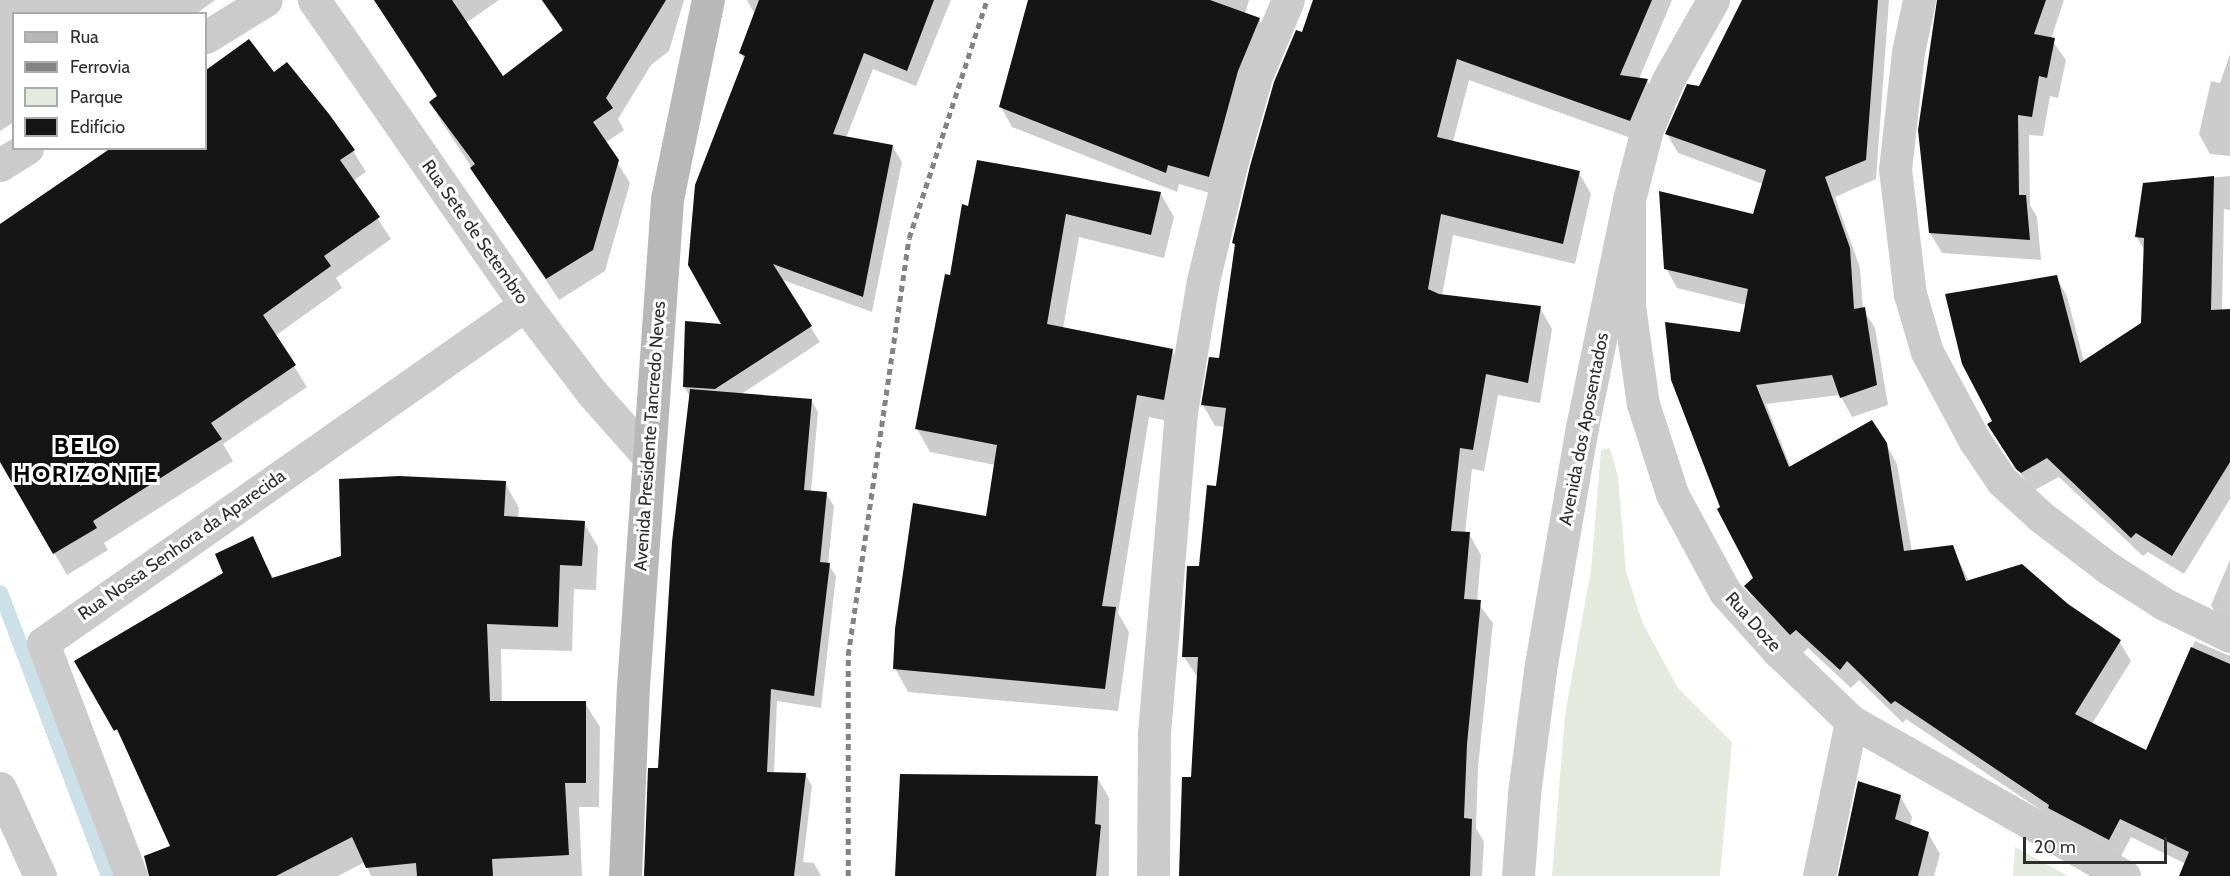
<!DOCTYPE html>
<html>
<head>
<meta charset="utf-8">
<style>
  body { margin:0 }
  #map { position:relative; width:2230px; height:876px; overflow:hidden; background:#fff; font-family:Cabin,sans-serif }
  div>[style] { position:absolute }
  [style*='--x'] { left:calc(var(--x)*1px); top:calc(var(--y)*1px); width:calc(var(--w)*1px); rotate:calc(var(--a)*1deg) }
  .green>* { inset:0; background:#e5eade }
  .shadow>* { inset:0; background:#0003 }
  .stream>* { height:15px; margin:-7.5px; padding:0 7.5px; transform-origin:7.5px; border-radius:7.5px; background:#cce0e7 }
  .building>* { inset:0; background:#151515 }
  .street>* { height:33px; margin:-16.5px; padding:0 16.5px; transform-origin:16.5px; border-radius:16.5px; background:#cbcbcb }
  .secondary>* { height:33px; margin:-16.5px; padding:0 16.5px; transform-origin:16.5px; border-radius:16.5px; background:#b8b8b8 }
  .rail>* { height:4.5px; margin-top:-2.25px; transform-origin:0; background:repeating-linear-gradient(90deg,#838383 0 6px,transparent 0 10.5px) }
  span { translate:-50% -50%; white-space:nowrap; text-align:center; line-height:1.15; -webkit-text-stroke:6px #fff; paint-order:stroke }
  .street-label { font-size:18px; color:#2e2e2e }
  .district-label { font-size:24px; color:#000; font-weight:700; letter-spacing:1.5px }
  .legend { position:absolute; left:12px; top:12px; width:195px; height:138px; box-sizing:border-box; background:#fff; border:2px solid #ababab; margin:0; padding:8px 10px; list-style:none; font-size:18px; color:#2e2e2e }
  .legend li { display:flex; align-items:center; gap:12px; height:30px }
  .legend b { width:30px; border:2px solid #ababab }
  .scale { position:absolute; left:2023px; top:837px; width:144px; height:27px; box-sizing:border-box; border:3px solid #2e2e2e; border-top:0; padding-left:8px; font-size:18px; line-height:21px; white-space:nowrap; color:#2e2e2e; -webkit-text-stroke:4px #fff; paint-order:stroke }
</style>
</head>
<body>
<div id="map">
  <div class="green">
    <i style="clip-path:polygon(1610px 448px,1618px 477px,1626px 571px,1643px 624px,1678px 688px,1732px 742px,1720px 876px,1552px 876px,1565px 715px,1591px 570px,1601px 450px)"></i>
    <i style="clip-path:polygon(2015px 847px,2068px 876px,2013px 876px)"></i>
  </div>
  <div class="shadow">
    <i style="clip-path:polygon(0 0,215px 0,196px 14px,14px 14px,14px 122px,0 131px)"></i>
    <i style="clip-path:polygon(374px 0,499px 0,466px 23px,503px 79px,563px 31px,541px 0,684px 0,669px 51px,651px 65px,618px 119px,624px 130px,605px 143px,630px 183px,605px 271px,559px 300px,443px 124px,431px 103px,438px 97px)"></i>
    <i style="clip-path:polygon(747px 0,951px 0,916px 86px,873px 69px,846px 138px,892px 146px,902px 162px,872px 312px,780px 279px,820px 342px,740px 395px,811px 400px,818px 412px,811px 492px,826px 494px,834px 506px,828px 564px,836px 576px,821px 708px,777px 701px,774px 774px,805px 774px,812px 786px,803px 862px,814px 863px,821px 876px,645px 876px,660px 769px,691px 398px,684px 387px,724px 326px,744px 60px,741px 53px,755px 15px)"></i>
    <i style="clip-path:polygon(1030px 0,1249px 0,1245px 14px,1259px 19px,1271px 38px,1220px 196px,1179px 184px,1177px 192px,1012px 127px,1001px 107px)"></i>
    <i style="clip-path:polygon(1313px 0,1672px 0,1639px 79px,1647px 80px,1659px 102px,1642px 142px,1469px 80px,1453px 142px,1579px 173px,1591px 194px,1575px 264px,1453px 235px,1442px 296px,1540px 308px,1552px 329px,1540px 403px,1498px 395px,1484px 471px,1472px 469px,1465px 533px,1469px 534px,1481px 555px,1477px 602px,1493px 623px,1478px 767px,1476px 828px,1484px 842px,1482px 876px,1180px 876px,1193px 779px,1198px 678px,1184px 657px,1217px 488px,1225px 427px,1215px 426px,1203px 405px,1220px 360px,1236px 248px,1233px 243px)"></i>
    <i style="clip-path:polygon(1746px 0,1889px 0,1876px 179px,1835px 197px,1860px 268px,1863px 309px,1875px 328px,1888px 405px,1852px 417px,1840px 395px,1766px 404px,1791px 468px,1886px 444px,1897px 464px,1912px 552px,1952px 547px,1969px 581px,2067px 605px,2119px 641px,2131px 661px,2092px 724px,2147px 752px,2195px 641px,2230px 656px,2230px 876px,2182px 876px,2186px 864px,2131px 837px,2120px 858px,2057px 821px,1906px 719px,1903px 723px,1859px 680px,1851px 688px,1808px 648px,1802px 654px,1757px 605px,1746px 586px,1754px 578px,1722px 508px,1746px 305px,1677px 288px,1666px 268px,1754px 215px,1763px 184px,1678px 153px,1667px 134px,1700px 88px)"></i>
    <i style="clip-path:polygon(1938px 0,2064px 0,2051px 39px,2066px 60px,2058px 98px,2050px 96px,2043px 136px,2029px 135px,2030px 205px,2037px 217px,2041px 260px,1942px 253px,1930px 233px)"></i>
    <i style="clip-path:polygon(248px 41px,273px 75px,353px 151px,366px 172px,353px 181px,391px 239px,336px 278px,342px 288px,275px 336px,307px 387px,223px 444px,233px 461px,104px 543px,108px 550px,67px 575px,0 459px,0 227px,206px 148px,206px 72px)"></i>
    <i style="clip-path:polygon(2230px 54px,2230px 156px,2210px 154px,2199px 134px,2211px 81px,2220px 83px)"></i>
    <i style="clip-path:polygon(2230px 176px,2230px 210px,2224px 209px,2222px 311px,2230px 310px,2230px 499px,2184px 574px,2148px 552px,2143px 556px,2059px 477px,2033px 491px,2000px 444px,1994px 421px,2056px 277px,2067px 296px,2084px 362px,2143px 324px,2145px 251px,2136px 236px,2144px 184px)"></i>
    <i style="clip-path:polygon(1161px 194px,1174px 217px,1164px 258px,1079px 237px,1063px 329px,1172px 351px,1185px 374px,1177px 423px,1149px 417px,1118px 613px,1129px 632px,1118px 711px,908px 692px,895px 668px,987px 517px,995px 465px,930px 452px,917px 429px,970px 207px)"></i>
    <i style="clip-path:polygon(505px 483px,519px 508px,518px 518px,584px 523px,598px 547px,596px 590px,574px 589px,572px 651px,501px 649px,502px 702px,585px 703px,600px 727px,599px 807px,579px 807px,582px 876px,371px 876px,365px 862px,338px 876px,159px 876px,172px 847px,130px 754px,76px 661px,225px 574px,252px 538px,274px 579px,343px 557px)"></i>
    <i style="clip-path:polygon(2230px 560px,2230px 629px,2222px 624px,2211px 605px)"></i>
    <i style="clip-path:polygon(1097px 777px,1109px 798px,1109px 876px,898px 876px)"></i>
    <i style="clip-path:polygon(1859px 783px,1900px 796px,1912px 817px,1910px 827px,1928px 833px,1940px 854px,1934px 876px,1838px 876px)"></i>
  </div>
  <div class="stream">
    <i style="--x:0;--y:592;--w:304;--a:69.2"></i>
  </div>
  <div class="building">
    <i style="clip-path:polygon(374px 0,452px 0,503px 76px,563px 30px,542px 0,666px 0,606px 98px,613px 108px,593px 122px,619px 160px,593px 250px,546px 279px,470px 168px,475px 164px,429px 102px,437px 96px)"></i>
    <i style="clip-path:polygon(759px 0,934px 0,907px 71px,864px 53px,833px 134px,893px 145px,863px 297px,773px 264px,812px 326px,715px 389px,683px 387px,685px 321px,721px 324px,688px 265px,695px 185px,745px 56px,739px 53px)"></i>
    <i style="clip-path:polygon(1028px 0,1210px 0,1260px 18px,1238px 71px,1209px 177px,1168px 165px,1166px 173px,999px 107px)"></i>
    <i style="clip-path:polygon(1313px 0,1652px 0,1620px 75px,1648px 79px,1630px 121px,1457px 59px,1437px 137px,1580px 171px,1563px 244px,1441px 214px,1428px 289px,1439px 294px,1541px 306px,1528px 383px,1486px 374px,1473px 450px,1460px 448px,1451px 531px,1470px 532px,1464px 599px,1481px 600px,1467px 744px,1464px 818px,1472px 819px,1470px 876px,1179px 876px,1182px 777px,1191px 777px,1198px 657px,1182px 657px,1187px 566px,1199px 566px,1207px 485px,1216px 486px,1226px 408px,1201px 405px,1209px 357px,1219px 358px,1235px 244px,1232px 243px,1250px 166px,1274px 82px,1296px 30px,1302px 32px)"></i>
    <i style="clip-path:polygon(1742px 0,1878px 0,1866px 160px,1825px 177px,1850px 248px,1854px 309px,1865px 307px,1877px 385px,1840px 398px,1832px 375px,1756px 385px,1789px 467px,1872px 420px,1887px 443px,1904px 551px,1953px 545px,1966px 581px,2022px 564px,2068px 604px,2121px 640px,2075px 714px,2146px 750px,2191px 647px,2230px 664px,2230px 876px,2179px 876px,2189px 852px,2120px 819px,2109px 840px,2048px 808px,2049px 805px,1895px 701px,1891px 704px,1847px 661px,1840px 670px,1796px 630px,1790px 635px,1744px 586px,1753px 578px,1717px 509px,1720px 507px,1671px 380px,1665px 322px,1740px 332px,1748px 289px,1664px 269px,1659px 191px,1753px 214px,1766px 170px,1665px 134px,1687px 84px,1699px 86px)"></i>
    <i style="clip-path:polygon(1937px 0,2046px 0,2034px 34px,2055px 38px,2047px 78px,2039px 76px,2032px 117px,2018px 115px,2019px 195px,2026px 195px,2030px 240px,1929px 233px,1918px 130px)"></i>
    <i style="clip-path:polygon(249px 39px,274px 72px,287px 62px,329px 114px,355px 150px,340px 160px,380px 217px,324px 256px,331px 266px,263px 315px,296px 365px,211px 423px,222px 439px,93px 521px,97px 528px,53px 554px,0 462px,0 224px,111px 148px,206px 148px,206px 70px)"></i>
    <i style="clip-path:polygon(977px 160px,1161px 192px,1151px 235px,1066px 214px,1047px 324px,1173px 349px,1164px 400px,1137px 395px,1102px 606px,1116px 607px,1105px 689px,893px 669px,895px 629px,913px 503px,986px 516px,997px 445px,915px 429px,945px 274px,950px 275px,962px 204px,968px 206px)"></i>
    <i style="clip-path:polygon(2214px 176px,2211px 310px,2230px 309px,2230px 462px,2172px 556px,2136px 533px,2131px 538px,2047px 458px,2021px 473px,2016px 469px,1987px 424px,1992px 421px,1962px 364px,1945px 294px,2057px 275px,2080px 363px,2141px 323px,2144px 238px,2135px 237px,2143px 183px)"></i>
    <i style="clip-path:polygon(690px 389px,812px 399px,804px 490px,827px 492px,820px 562px,830px 563px,814px 696px,771px 689px,767px 772px,806px 773px,794px 876px,644px 876px,648px 768px,658px 768px,672px 542px)"></i>
    <i style="clip-path:polygon(399px 476px,506px 481px,504px 516px,585px 521px,582px 566px,560px 565px,558px 627px,487px 624px,490px 701px,586px 701px,586px 783px,565px 783px,569px 855px,492px 859px,493px 876px,417px 876px,416px 863px,366px 868px,352px 837px,276px 876px,149px 876px,144px 856px,170px 846px,117px 729px,114px 731px,74px 661px,223px 573px,215px 554px,253px 536px,272px 578px,341px 556px,339px 479px)"></i>
    <i style="clip-path:polygon(900px 774px,1098px 776px,1095px 824px,1101px 825px,1096px 876px,895px 876px)"></i>
    <i style="clip-path:polygon(1858px 781px,1901px 795px,1895px 819px,1929px 832px,1918px 876px,1838px 876px)"></i>
  </div>
  <div class="street">
    <i style="--x:314;--y:0;--w:371;--a:55.3"></i>
    <i style="--x:525;--y:305;--w:111;--a:52.7"></i>
    <i style="--x:592;--y:393;--w:84;--a:48.4"></i>
    <i style="--x:1919;--y:0;--w:53;--a:101.9"></i>
    <i style="--x:1908;--y:52;--w:118;--a:96.3"></i>
    <i style="--x:1895;--y:169;--w:126;--a:83.2"></i>
    <i style="--x:1910;--y:294;--w:60;--a:73.7"></i>
    <i style="--x:1927;--y:352;--w:101;--a:61.7"></i>
    <i style="--x:1975;--y:441;--w:48;--a:56"></i>
    <i style="--x:2002;--y:481;--w:52;--a:42.6"></i>
    <i style="--x:2040;--y:516;--w:86;--a:37.4"></i>
    <i style="--x:2108;--y:568;--w:67;--a:32.7"></i>
    <i style="--x:2164;--y:604;--w:73;--a:25.9"></i>
    <i style="--x:206;--y:37;--w:70;--a:-31.7"></i>
    <i style="--x:0;--y:165;--w:32;--a:-32"></i>
    <i style="--x:1629;--y:200;--w:106;--a:90"></i>
    <i style="--x:1629;--y:306;--w:99;--a:81.9"></i>
    <i style="--x:1643;--y:404;--w:95;--a:72.1"></i>
    <i style="--x:1672;--y:494;--w:111;--a:61.6"></i>
    <i style="--x:1725;--y:592;--w:78;--a:48.1"></i>
    <i style="--x:1777;--y:650;--w:103;--a:43.8"></i>
    <i style="--x:1851;--y:721;--w:314;--a:29.6"></i>
    <i style="--x:0;--y:788;--w:97;--a:65.6"></i>
    <i style="--x:131;--y:876;--w:249;--a:-110.7"></i>
    <i style="--x:43;--y:643;--w:589;--a:-35.04"></i>
    <i style="--x:1153;--y:876;--w:143;--a:-89.6"></i>
    <i style="--x:1154;--y:733;--w:322;--a:-85.2"></i>
    <i style="--x:1181;--y:412;--w:133;--a:-80.5"></i>
    <i style="--x:1203;--y:281;--w:123;--a:-76.4"></i>
    <i style="--x:1232;--y:161;--w:88;--a:-74.2"></i>
    <i style="--x:1256;--y:76;--w:82;--a:-67.2"></i>
    <i style="--x:1518;--y:876;--w:82;--a:-85.8"></i>
    <i style="--x:1524;--y:794;--w:125;--a:-82.6"></i>
    <i style="--x:1540;--y:670;--w:247;--a:-80.2"></i>
    <i style="--x:1582;--y:427;--w:232;--a:-78.3"></i>
    <i style="--x:1629;--y:200;--w:73;--a:-75.8"></i>
    <i style="--x:1647;--y:129;--w:53;--a:-66.8"></i>
    <i style="--x:1668;--y:80;--w:92;--a:-60.6"></i>
    <i style="--x:1819;--y:876;--w:158;--a:-78.3"></i>
  </div>
  <div class="secondary">
    <i style="--x:625;--y:876;--w:190;--a:-87.6"></i>
    <i style="--x:633;--y:686;--w:488;--a:-86"></i>
    <i style="--x:667;--y:199;--w:203;--a:-78.4"></i>
  </div>
  <div class="rail">
    <i style="--x:848;--y:876;--w:221;--a:-90"></i>
    <i style="--x:848;--y:655;--w:421;--a:-81.7"></i>
    <i style="--x:909;--y:238;--w:250;--a:-71.9"></i>
  </div>
  <div class="street-label">
    <span style="left:475px;top:232px;rotate:55deg">Rua Sete de Setembro</span>
    <span style="left:1584px;top:429px;rotate:-79deg">Avenida dos Aposentados</span>
    <span style="left:650px;top:436px;rotate:-86deg">Avenida Presidente Tancredo Neves</span>
    <span style="left:182px;top:545px;rotate:-35deg">Rua Nossa Senhora da Aparecida</span>
    <span style="left:1753px;top:622px;rotate:48deg">Rua Doze</span>
  </div>
  <div class="district-label">
    <span style="left:86px;top:460px">BELO<br>HORIZONTE</span>
  </div>
  <ul class="legend">
  <li><b style="height:8px;background:#b8b8b8"></b>Rua</li>
  <li><b style="height:8px;background:#838383"></b>Ferrovia</li>
  <li><b style="height:16px;background:#e5eade"></b>Parque</li>
  <li><b style="height:16px;background:#151515"></b>Edifício</li>
  </ul>
  <div class="scale">20 m</div>
</div>
</body>
</html>
